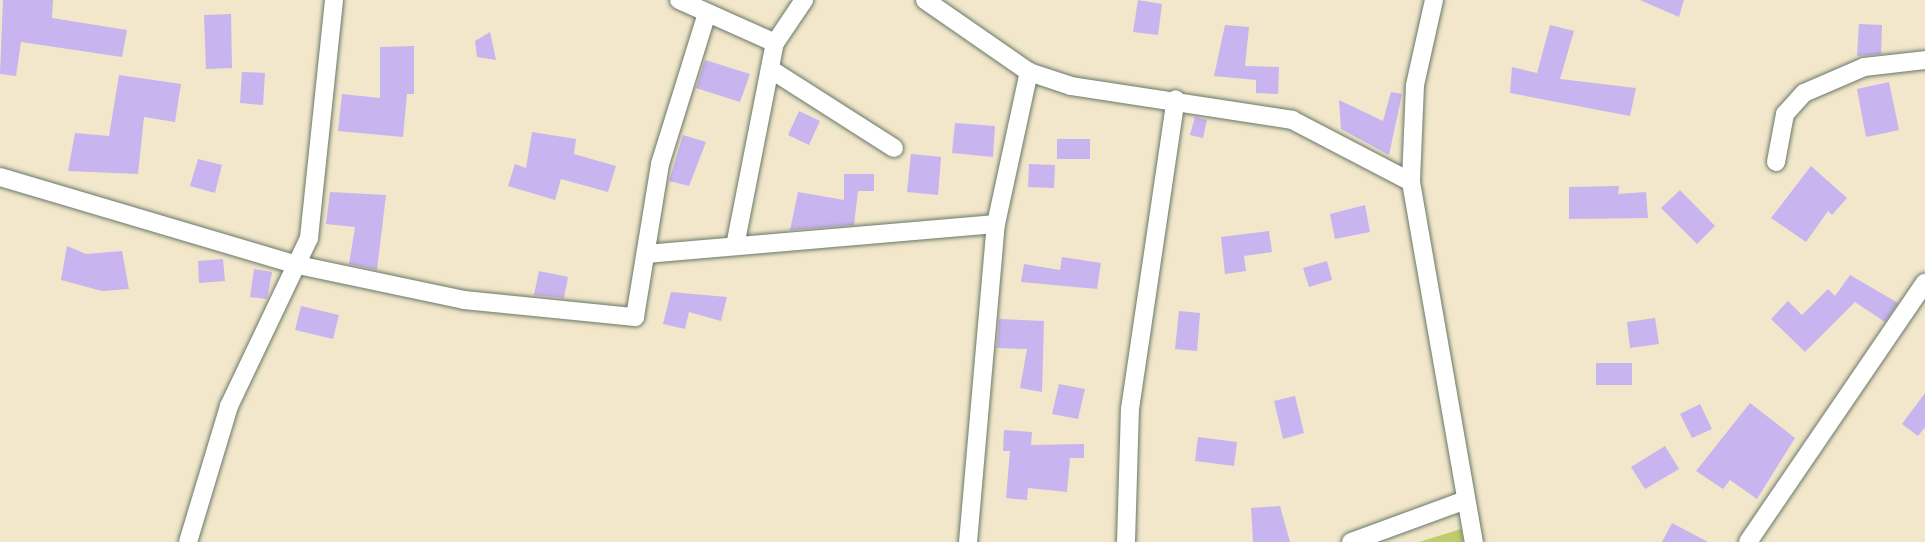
<!DOCTYPE html>
<html>
<head>
<meta charset="utf-8">
<style>
  body { margin:0 }
  #map { position:relative; width:1925px; height:542px; overflow:hidden; background:#f2e7ca; font-family:Sriracha,sans-serif }
  div>[style] { position:absolute }
  [style*='--x'] { left:calc(var(--x)*1px); top:calc(var(--y)*1px); width:calc(var(--w)*1px); rotate:calc(var(--a)*1deg) }
  .green>* { inset:0; background:#becc6e }
  .building>* { inset:0; background:#c8b4ee }
  .roads { filter:drop-shadow(0 0 2px #697868) drop-shadow(0 0 2px #697868) }
  .street>* { height:18px; margin:-9px; padding:0 9px; transform-origin:9px; border-radius:9px; background:#fff }
  span { translate:-50% -50%; white-space:nowrap; text-align:center; line-height:1.15; -webkit-text-stroke:6px #fcf5e5; paint-order:stroke }
</style>
</head>
<body>
<div id="map">
  <div class="green">
    <i style="clip-path:polygon(1461px 529px,1463px 542px,1419px 542px)"></i>
  </div>
  <div class="building">
    <i style="clip-path:polygon(3px 0,53px 0,52px 18px,127px 30px,122px 57px,21px 42px,16px 76px,0 74px)"></i>
    <i style="clip-path:polygon(1138px 0,1162px 4px,1158px 35px,1133px 32px)"></i>
    <i style="clip-path:polygon(1640px 0,1684px 0,1679px 17px)"></i>
    <i style="clip-path:polygon(231px 14px,232px 68px,206px 69px,204px 15px)"></i>
    <i style="clip-path:polygon(1859px 24px,1882px 25px,1881px 54px,1857px 56px)"></i>
    <i style="clip-path:polygon(1225px 25px,1249px 27px,1245px 66px,1279px 67px,1278px 94px,1256px 93px,1256px 80px,1214px 76px)"></i>
    <i style="clip-path:polygon(1550px 25px,1574px 31px,1560px 79px,1636px 88px,1630px 116px,1510px 93px,1512px 67px,1537px 73px)"></i>
    <i style="clip-path:polygon(490px 32px,496px 60px,477px 57px,475px 41px)"></i>
    <i style="clip-path:polygon(414px 46px,414px 94px,407px 94px,403px 137px,338px 131px,342px 94px,380px 98px,380px 47px)"></i>
    <i style="clip-path:polygon(705px 60px,750px 74px,740px 102px,696px 88px)"></i>
    <i style="clip-path:polygon(242px 72px,265px 73px,263px 105px,240px 103px)"></i>
    <i style="clip-path:polygon(119px 75px,181px 84px,175px 122px,144px 117px,138px 174px,68px 171px,75px 133px,109px 136px)"></i>
    <i style="clip-path:polygon(1889px 82px,1899px 130px,1866px 137px,1857px 89px)"></i>
    <i style="clip-path:polygon(1391px 92px,1402px 94px,1389px 155px,1341px 129px,1339px 100px,1383px 121px)"></i>
    <i style="clip-path:polygon(799px 111px,820px 121px,809px 145px,788px 135px)"></i>
    <i style="clip-path:polygon(1195px 117px,1207px 120px,1203px 138px,1190px 135px)"></i>
    <i style="clip-path:polygon(955px 123px,995px 126px,993px 157px,952px 153px)"></i>
    <i style="clip-path:polygon(532px 132px,576px 139px,574px 154px,616px 166px,608px 192px,561px 179px,555px 200px,508px 186px,515px 164px,526px 168px)"></i>
    <i style="clip-path:polygon(683px 135px,706px 142px,689px 186px,669px 181px)"></i>
    <i style="clip-path:polygon(1057px 139px,1090px 139px,1090px 159px,1057px 159px)"></i>
    <i style="clip-path:polygon(911px 154px,941px 157px,938px 195px,907px 192px)"></i>
    <i style="clip-path:polygon(198px 159px,222px 165px,215px 193px,190px 186px)"></i>
    <i style="clip-path:polygon(1029px 164px,1055px 165px,1054px 188px,1028px 187px)"></i>
    <i style="clip-path:polygon(1811px 166px,1847px 198px,1832px 215px,1828px 211px,1806px 242px,1771px 218px)"></i>
    <i style="clip-path:polygon(844px 174px,874px 174px,874px 191px,858px 191px,854px 225px,790px 230px,798px 192px,844px 200px)"></i>
    <i style="clip-path:polygon(1619px 186px,1618px 194px,1646px 192px,1648px 218px,1569px 219px,1569px 187px)"></i>
    <i style="clip-path:polygon(1680px 190px,1715px 226px,1697px 244px,1661px 208px)"></i>
    <i style="clip-path:polygon(330px 192px,386px 195px,377px 270px,349px 264px,355px 227px,326px 224px)"></i>
    <i style="clip-path:polygon(1365px 205px,1370px 232px,1335px 239px,1330px 214px)"></i>
    <i style="clip-path:polygon(1269px 231px,1272px 252px,1244px 256px,1246px 271px,1225px 274px,1221px 237px)"></i>
    <i style="clip-path:polygon(67px 246px,86px 254px,122px 251px,129px 289px,102px 291px,61px 280px)"></i>
    <i style="clip-path:polygon(1062px 257px,1101px 263px,1097px 289px,1021px 282px,1024px 264px,1060px 270px)"></i>
    <i style="clip-path:polygon(223px 259px,225px 281px,199px 283px,198px 261px)"></i>
    <i style="clip-path:polygon(1327px 261px,1332px 280px,1309px 287px,1303px 268px)"></i>
    <i style="clip-path:polygon(254px 269px,272px 272px,267px 299px,250px 297px)"></i>
    <i style="clip-path:polygon(539px 271px,568px 277px,564px 298px,534px 295px)"></i>
    <i style="clip-path:polygon(1850px 275px,1898px 303px,1885px 322px,1855px 302px,1805px 352px,1771px 319px,1788px 301px,1802px 315px,1828px 289px,1835px 296px)"></i>
    <i style="clip-path:polygon(671px 292px,727px 297px,721px 321px,689px 312px,685px 329px,663px 324px)"></i>
    <i style="clip-path:polygon(301px 306px,339px 315px,333px 339px,295px 330px)"></i>
    <i style="clip-path:polygon(1179px 311px,1200px 313px,1197px 351px,1175px 349px)"></i>
    <i style="clip-path:polygon(1655px 318px,1659px 344px,1630px 348px,1627px 322px)"></i>
    <i style="clip-path:polygon(999px 319px,1044px 321px,1042px 392px,1020px 388px,1027px 349px,997px 348px)"></i>
    <i style="clip-path:polygon(1596px 363px,1632px 363px,1632px 385px,1596px 385px)"></i>
    <i style="clip-path:polygon(1059px 384px,1085px 389px,1078px 419px,1052px 414px)"></i>
    <i style="clip-path:polygon(1925px 393px,1925px 427px,1918px 436px,1902px 424px)"></i>
    <i style="clip-path:polygon(1295px 396px,1304px 433px,1283px 439px,1274px 401px)"></i>
    <i style="clip-path:polygon(1750px 403px,1795px 438px,1757px 499px,1730px 480px,1723px 489px,1696px 471px)"></i>
    <i style="clip-path:polygon(1700px 404px,1712px 429px,1692px 438px,1680px 414px)"></i>
    <i style="clip-path:polygon(1004px 430px,1032px 432px,1031px 445px,1084px 444px,1084px 458px,1070px 458px,1067px 492px,1028px 488px,1027px 500px,1006px 498px,1010px 451px,1003px 451px)"></i>
    <i style="clip-path:polygon(1198px 437px,1237px 442px,1234px 466px,1195px 461px)"></i>
    <i style="clip-path:polygon(1665px 446px,1679px 469px,1645px 489px,1631px 467px)"></i>
    <i style="clip-path:polygon(1280px 506px,1290px 542px,1253px 542px,1251px 508px)"></i>
    <i style="clip-path:polygon(1672px 523px,1708px 542px,1662px 542px)"></i>
  </div>
  <div class="roads">
    <div class="street">
      <i style="--x:679;--y:0;--w:105;--a:24.1"></i>
      <i style="--x:925;--y:0;--w:126;--a:34.7"></i>
      <i style="--x:1029;--y:72;--w:44;--a:18.4"></i>
      <i style="--x:1071;--y:86;--w:224;--a:8.7"></i>
      <i style="--x:1292;--y:120;--w:134;--a:27.5"></i>
      <i style="--x:1434;--y:0;--w:87;--a:102.6"></i>
      <i style="--x:1415;--y:85;--w:97;--a:92.4"></i>
      <i style="--x:1411;--y:182;--w:365;--a:80.1"></i>
      <i style="--x:770;--y:69;--w:147;--a:32.5"></i>
      <i style="--x:1776;--y:162;--w:49;--a:-79.4"></i>
      <i style="--x:1785;--y:114;--w:28;--a:-48"></i>
      <i style="--x:1804;--y:93;--w:65;--a:-23.4"></i>
      <i style="--x:1864;--y:67;--w:61;--a:-6.5"></i>
      <i style="--x:0;--y:177;--w:311;--a:16.5"></i>
      <i style="--x:298;--y:265;--w:170;--a:11.9"></i>
      <i style="--x:464;--y:300;--w:172;--a:5.7"></i>
      <i style="--x:635;--y:317;--w:155;--a:-80.7"></i>
      <i style="--x:660;--y:164;--w:158;--a:-72.7"></i>
      <i style="--x:735;--y:246;--w:207;--a:-78.9"></i>
      <i style="--x:775;--y:43;--w:52;--a:-56"></i>
      <i style="--x:646;--y:254;--w:351;--a:-4.9"></i>
      <i style="--x:188;--y:542;--w:142;--a:-73.2"></i>
      <i style="--x:229;--y:406;--w:186;--a:-64.5"></i>
      <i style="--x:309;--y:238;--w:239;--a:-84"></i>
      <i style="--x:968;--y:542;--w:319;--a:-85"></i>
      <i style="--x:996;--y:224;--w:156;--a:-77.8"></i>
      <i style="--x:1126;--y:542;--w:133;--a:-88.3"></i>
      <i style="--x:1130;--y:409;--w:313;--a:-81.6"></i>
      <i style="--x:1351;--y:542;--w:122;--a:-20.1"></i>
      <i style="--x:1748;--y:542;--w:314;--a:-55.7"></i>
    </div>
  </div>
</div>
</body>
</html>
